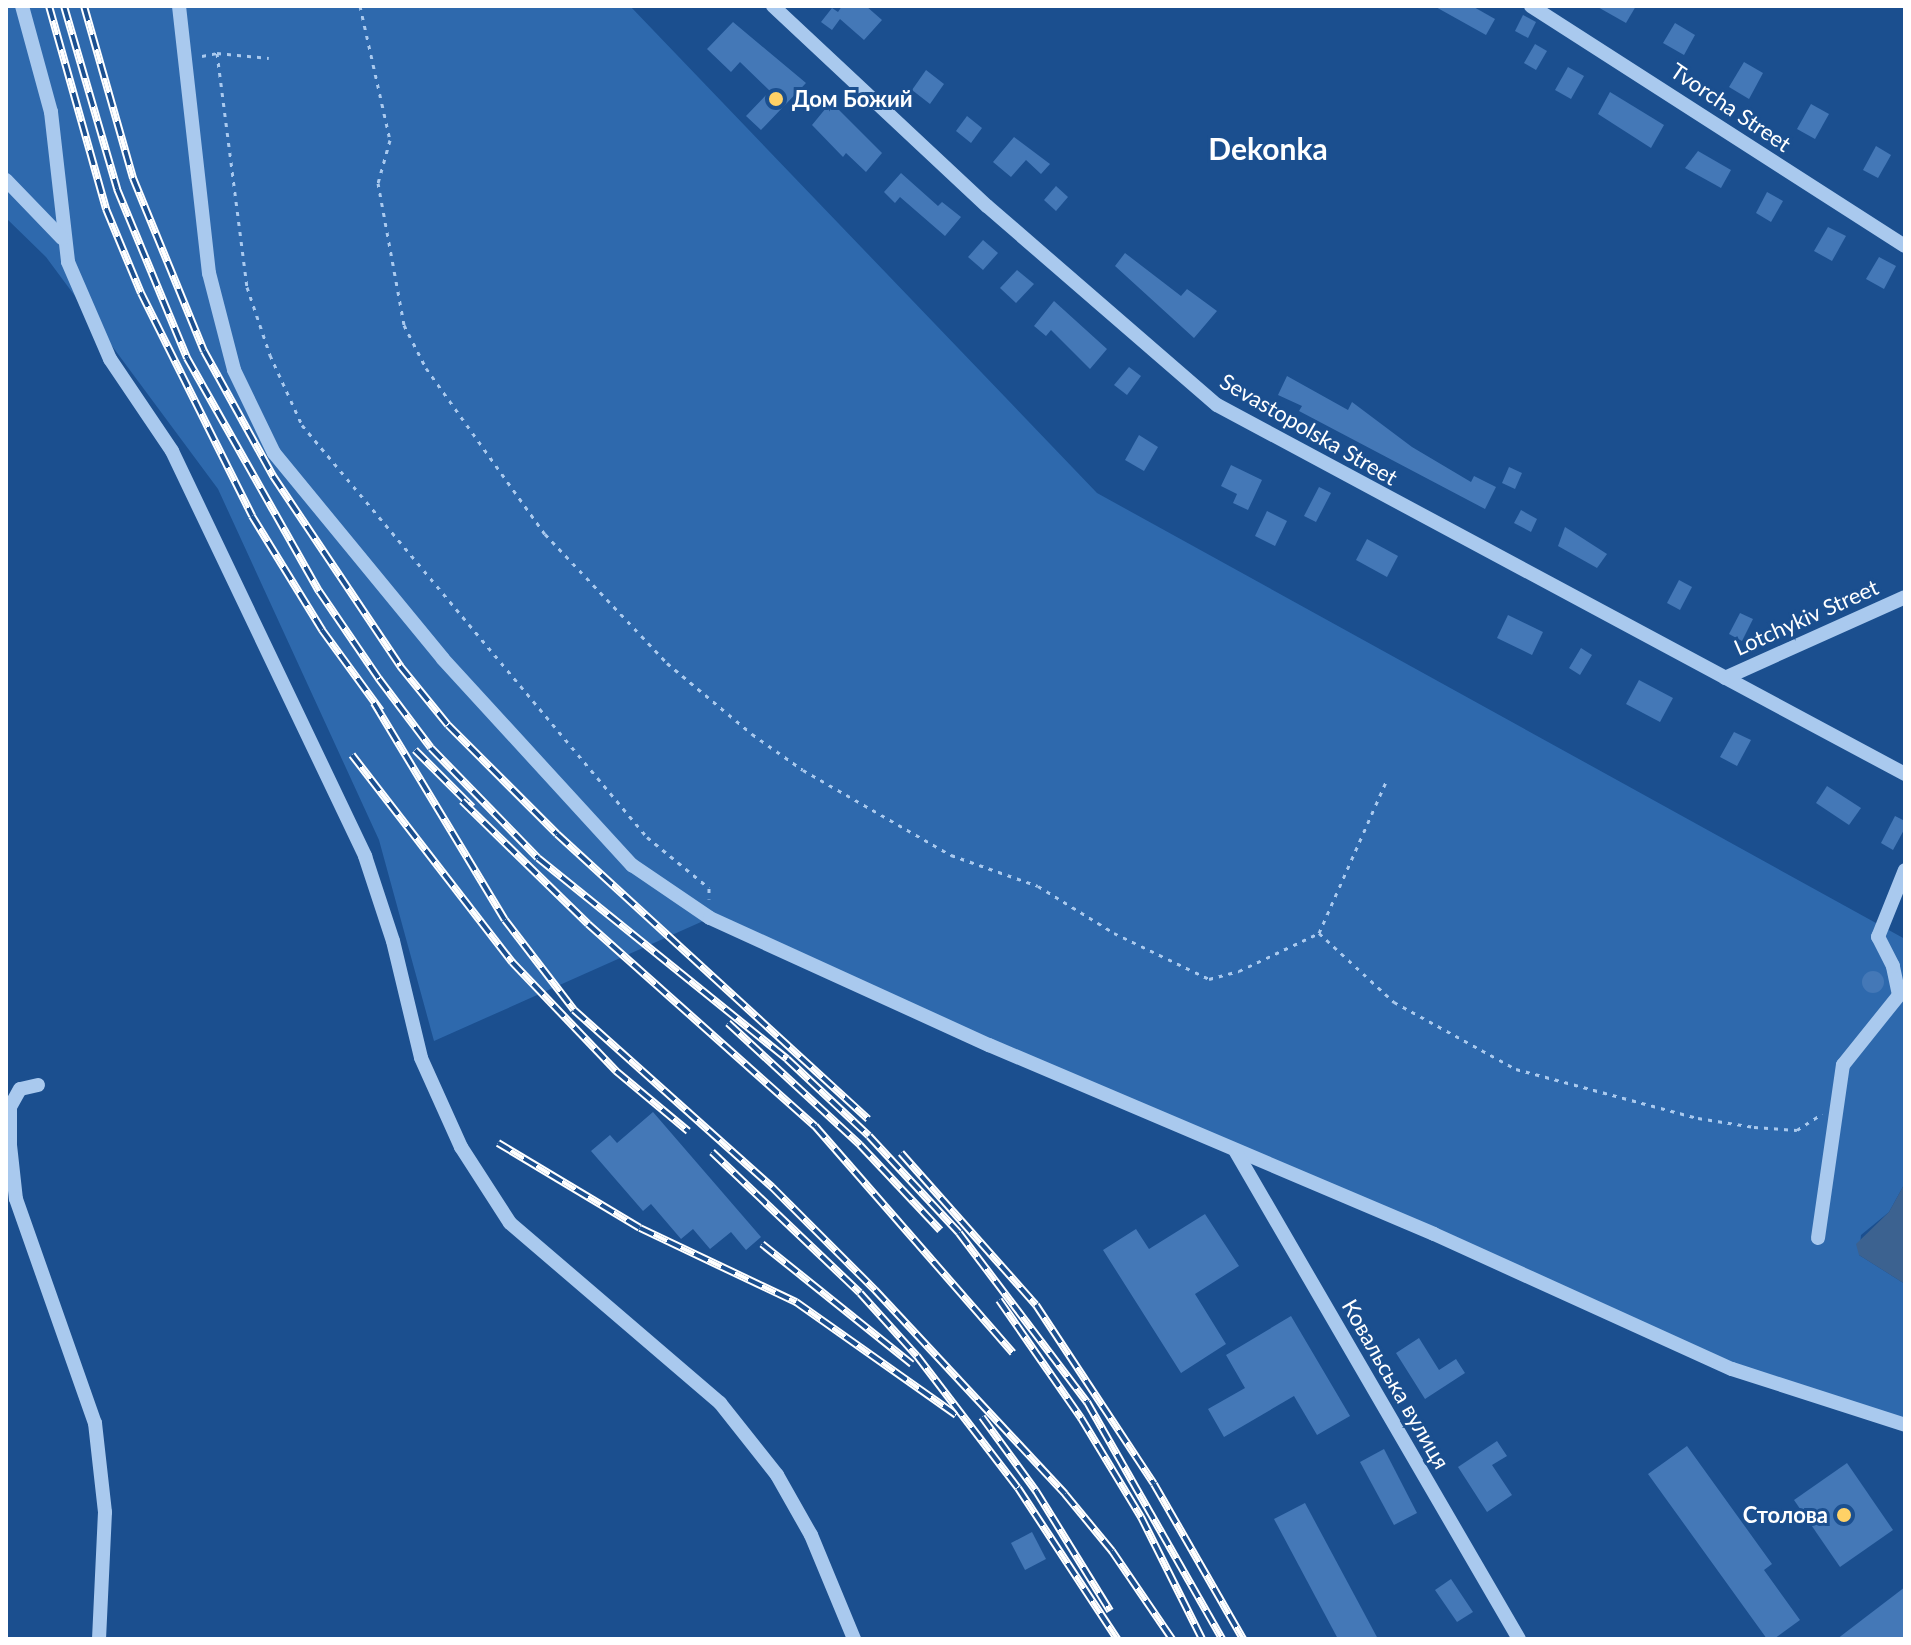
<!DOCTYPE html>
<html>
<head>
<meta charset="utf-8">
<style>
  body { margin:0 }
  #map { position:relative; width:1911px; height:1645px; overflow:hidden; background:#1b4f8f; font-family:Lato,sans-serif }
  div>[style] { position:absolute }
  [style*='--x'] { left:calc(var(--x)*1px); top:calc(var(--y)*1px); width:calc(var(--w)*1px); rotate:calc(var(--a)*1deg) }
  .green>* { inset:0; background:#2e69ad }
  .water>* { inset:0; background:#3c6290 }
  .building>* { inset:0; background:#4478b7 }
  .round { border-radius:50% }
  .path>* { height:3px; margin-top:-1.5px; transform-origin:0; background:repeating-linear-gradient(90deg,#a9c9ee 0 4px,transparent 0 10px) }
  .minor>* { height:14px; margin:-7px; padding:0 7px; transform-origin:7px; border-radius:7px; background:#a9c9ee }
  .rail>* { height:8px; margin-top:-4px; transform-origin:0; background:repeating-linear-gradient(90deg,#1b4f8f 0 15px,#fff 0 30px); box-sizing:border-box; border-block:2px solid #fff }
  .dots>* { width:22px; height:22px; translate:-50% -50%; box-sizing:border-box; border:4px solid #1b4f8f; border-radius:50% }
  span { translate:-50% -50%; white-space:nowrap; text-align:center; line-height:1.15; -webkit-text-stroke:6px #1b4f8f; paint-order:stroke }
  .poi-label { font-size:22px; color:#fff; font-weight:700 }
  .left { translate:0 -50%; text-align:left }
  .right { translate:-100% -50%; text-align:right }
  .street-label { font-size:22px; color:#fff }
  .district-label { font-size:30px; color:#fff; font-weight:700 }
  .frame { position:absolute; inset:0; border:8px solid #fff; pointer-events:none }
</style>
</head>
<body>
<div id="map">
  <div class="green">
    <i style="clip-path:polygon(6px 6px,630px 6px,1097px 493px,1905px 939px,1905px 1183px,1889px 1212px,1861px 1235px,1859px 1255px,1905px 1284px,1905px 1425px,1732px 1369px,710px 918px,434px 1041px,379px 840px,218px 489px,46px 257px,6px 218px)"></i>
  </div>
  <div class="water">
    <i style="clip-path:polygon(1905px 1183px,1905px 1284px,1859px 1255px,1856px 1244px,1889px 1212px)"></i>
  </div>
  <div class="building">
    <i style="clip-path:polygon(842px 6px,866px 6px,882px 20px,864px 40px,840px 19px,832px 30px,821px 22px,832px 8px,838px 12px)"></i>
    <i style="clip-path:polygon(1434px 6px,1472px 6px,1495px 19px,1486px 35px)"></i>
    <i style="clip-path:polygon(1596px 6px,1636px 6px,1626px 23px)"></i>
    <i style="clip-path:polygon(1523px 15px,1536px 22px,1528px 38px,1515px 31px)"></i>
    <i style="clip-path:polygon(733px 22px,806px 83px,761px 130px,746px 116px,770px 91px,740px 62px,731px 72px,707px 49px)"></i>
    <i style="clip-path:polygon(1675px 23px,1695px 35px,1684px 55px,1663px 43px)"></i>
    <i style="clip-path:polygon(1535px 44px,1547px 51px,1536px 70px,1524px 63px)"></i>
    <i style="clip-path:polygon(1744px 62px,1763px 73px,1749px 99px,1729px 87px)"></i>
    <i style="clip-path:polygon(1568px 67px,1584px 76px,1571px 99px,1555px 90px)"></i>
    <i style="clip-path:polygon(926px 70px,944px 84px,930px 104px,912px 90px)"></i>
    <i style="clip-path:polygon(1610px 92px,1664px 125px,1651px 148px,1598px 114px)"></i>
    <i style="clip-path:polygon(831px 102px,882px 153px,866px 172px,846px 153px,843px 157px,812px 125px)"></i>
    <i style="clip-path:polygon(1811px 104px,1829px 114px,1815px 139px,1797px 129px)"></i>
    <i style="clip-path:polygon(967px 116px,982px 128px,971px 143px,956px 131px)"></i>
    <i style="clip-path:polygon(1014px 137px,1050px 164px,1041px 174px,1026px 160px,1011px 177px,993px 162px)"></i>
    <i style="clip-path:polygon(1876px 146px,1891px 155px,1878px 178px,1863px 170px)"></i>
    <i style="clip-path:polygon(1698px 151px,1731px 170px,1721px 188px,1685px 168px)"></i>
    <i style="clip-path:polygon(901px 173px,938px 206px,942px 202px,961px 217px,945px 236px,900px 197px,895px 203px,884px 192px)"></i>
    <i style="clip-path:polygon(1056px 186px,1068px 197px,1056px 211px,1044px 200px)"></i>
    <i style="clip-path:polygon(1767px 192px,1783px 201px,1771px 222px,1756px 213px)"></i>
    <i style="clip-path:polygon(1828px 227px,1846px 236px,1832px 261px,1814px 251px)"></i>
    <i style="clip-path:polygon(983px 240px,998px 253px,983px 270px,968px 257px)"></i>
    <i style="clip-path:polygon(1125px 253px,1181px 296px,1187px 289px,1217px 311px,1194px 338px,1115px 266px)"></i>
    <i style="clip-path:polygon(1879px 257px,1896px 266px,1884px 289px,1866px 279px)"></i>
    <i style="clip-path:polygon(1017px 270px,1034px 284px,1016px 303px,1000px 288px)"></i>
    <i style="clip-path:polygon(1054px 301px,1107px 349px,1090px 369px,1051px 330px,1046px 336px,1034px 326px)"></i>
    <i style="clip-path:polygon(1129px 367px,1141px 376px,1127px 395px,1114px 385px)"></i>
    <i style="clip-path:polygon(1287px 376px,1348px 410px,1352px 402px,1412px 447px,1471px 482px,1474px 476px,1496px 487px,1485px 509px,1299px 411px,1302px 406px,1278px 395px)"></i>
    <i style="clip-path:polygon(1139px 435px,1158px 447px,1144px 471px,1125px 460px)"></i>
    <i style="clip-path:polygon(1231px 465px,1262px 480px,1248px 510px,1233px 503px,1237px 494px,1221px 486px)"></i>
    <i style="clip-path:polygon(1509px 467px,1522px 473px,1515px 489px,1502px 483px)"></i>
    <i style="clip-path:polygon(1319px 487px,1331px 493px,1316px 522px,1304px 516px)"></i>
    <i style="clip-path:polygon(1521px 510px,1537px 519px,1531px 532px,1514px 523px)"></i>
    <i style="clip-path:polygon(1267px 511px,1287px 521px,1275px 546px,1255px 536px)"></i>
    <i style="clip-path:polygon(1565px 527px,1607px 554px,1597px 568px,1558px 546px)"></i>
    <i style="clip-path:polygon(1367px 539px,1398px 556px,1387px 577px,1356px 560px)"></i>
    <i style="clip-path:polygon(1679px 580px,1692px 587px,1680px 610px,1667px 603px)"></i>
    <i style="clip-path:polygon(1740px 613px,1753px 619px,1742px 641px,1729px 634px)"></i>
    <i style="clip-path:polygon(1508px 615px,1543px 632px,1532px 655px,1497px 638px)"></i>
    <i style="clip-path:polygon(1581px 648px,1592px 655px,1580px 675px,1569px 668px)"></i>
    <i style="clip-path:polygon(1639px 680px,1673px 698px,1660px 722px,1626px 704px)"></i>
    <i style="clip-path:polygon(1734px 732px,1751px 740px,1737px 766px,1720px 757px)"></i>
    <i style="clip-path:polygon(1827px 786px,1861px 808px,1849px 825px,1816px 803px)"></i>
    <i style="clip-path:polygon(1895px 816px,1905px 821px,1905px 828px,1893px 850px,1881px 843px)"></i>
    <i class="round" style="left:1862px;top:971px;width:22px;height:22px"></i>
    <i style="clip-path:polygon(653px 1112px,761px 1237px,746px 1250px,731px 1232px,710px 1249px,693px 1229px,681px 1239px,651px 1204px,643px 1211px,591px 1151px,610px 1135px,617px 1143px)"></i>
    <i style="clip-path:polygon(1205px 1214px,1239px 1266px,1195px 1294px,1226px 1344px,1181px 1373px,1103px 1250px,1136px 1229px,1149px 1249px)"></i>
    <i style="clip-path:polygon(1291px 1316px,1350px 1416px,1317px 1435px,1294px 1396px,1224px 1437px,1208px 1409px,1245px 1388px,1226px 1355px)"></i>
    <i style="clip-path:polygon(1419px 1338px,1439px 1370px,1456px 1359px,1465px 1373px,1425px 1399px,1396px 1353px)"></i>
    <i style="clip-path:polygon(1497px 1441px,1507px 1456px,1492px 1465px,1512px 1495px,1487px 1512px,1458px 1467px)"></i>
    <i style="clip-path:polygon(1687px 1446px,1772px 1564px,1764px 1570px,1800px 1620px,1774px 1639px,1767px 1639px,1648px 1474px)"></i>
    <i style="clip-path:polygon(1384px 1449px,1417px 1513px,1394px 1525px,1360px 1462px)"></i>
    <i style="clip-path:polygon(1847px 1463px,1893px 1530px,1840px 1567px,1794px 1500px)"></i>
    <i style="clip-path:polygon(1305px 1503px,1378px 1639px,1338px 1639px,1274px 1519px)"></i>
    <i style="clip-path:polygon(1032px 1532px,1046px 1559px,1025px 1570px,1011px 1543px)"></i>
    <i style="clip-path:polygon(1451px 1579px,1473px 1612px,1457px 1622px,1435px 1590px)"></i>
    <i style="clip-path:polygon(1905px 1587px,1905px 1639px,1837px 1639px)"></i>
  </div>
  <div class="path">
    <i style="--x:360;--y:6;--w:137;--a:77.4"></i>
    <i style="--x:390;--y:140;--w:45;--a:105.6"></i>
    <i style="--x:378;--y:183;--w:144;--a:79.6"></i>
    <i style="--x:404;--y:325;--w:48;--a:62.9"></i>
    <i style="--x:426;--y:368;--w:204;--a:54.4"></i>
    <i style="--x:545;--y:534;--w:178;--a:46.6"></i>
    <i style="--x:667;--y:663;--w:111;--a:39.9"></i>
    <i style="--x:752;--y:734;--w:62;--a:35.2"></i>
    <i style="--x:803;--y:770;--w:171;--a:29.9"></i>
    <i style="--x:951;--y:855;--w:92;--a:19.6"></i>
    <i style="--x:1038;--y:886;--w:89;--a:31.7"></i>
    <i style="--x:1114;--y:933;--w:106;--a:25.8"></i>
    <i style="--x:1209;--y:979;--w:31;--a:-15"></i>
    <i style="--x:1239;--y:971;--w:89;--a:-25.4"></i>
    <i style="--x:1319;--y:933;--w:102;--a:42.6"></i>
    <i style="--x:1394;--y:1002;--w:139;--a:28.8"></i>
    <i style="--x:1516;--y:1069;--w:188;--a:15.1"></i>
    <i style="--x:1698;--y:1118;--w:57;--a:9.1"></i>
    <i style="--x:1754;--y:1127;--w:43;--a:4"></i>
    <i style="--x:1797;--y:1130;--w:30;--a:-33"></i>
    <i style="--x:217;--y:53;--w:52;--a:5.5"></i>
    <i style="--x:202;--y:56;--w:15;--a:-11"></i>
    <i style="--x:217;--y:53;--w:236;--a:82.7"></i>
    <i style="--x:247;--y:287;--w:72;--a:71.3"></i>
    <i style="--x:270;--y:355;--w:77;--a:65.4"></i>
    <i style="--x:302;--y:425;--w:537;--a:50.06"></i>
    <i style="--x:647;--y:837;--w:80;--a:39.4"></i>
    <i style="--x:709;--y:888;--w:11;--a:90"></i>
    <i style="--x:1319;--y:933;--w:165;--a:-66.1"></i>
  </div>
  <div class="minor">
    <i style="--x:22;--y:6;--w:110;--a:74.7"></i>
    <i style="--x:51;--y:112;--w:151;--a:83.5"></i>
    <i style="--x:68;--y:262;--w:106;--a:66.6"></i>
    <i style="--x:110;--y:359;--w:111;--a:56"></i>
    <i style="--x:172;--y:451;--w:449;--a:64.5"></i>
    <i style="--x:365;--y:856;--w:89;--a:71.8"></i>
    <i style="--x:393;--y:941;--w:120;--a:76.5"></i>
    <i style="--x:421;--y:1058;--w:98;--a:65.8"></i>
    <i style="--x:461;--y:1147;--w:90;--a:57.2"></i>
    <i style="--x:510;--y:1223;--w:277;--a:40.6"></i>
    <i style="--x:720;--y:1403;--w:92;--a:51.6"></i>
    <i style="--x:777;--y:1475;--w:69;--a:60.5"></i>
    <i style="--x:811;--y:1535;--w:113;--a:67.5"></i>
    <i style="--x:179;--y:6;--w:269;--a:83.6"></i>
    <i style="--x:209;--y:273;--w:100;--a:75.5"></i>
    <i style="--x:234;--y:370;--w:92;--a:64.3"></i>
    <i style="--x:274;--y:453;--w:266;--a:50.6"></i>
    <i style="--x:443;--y:659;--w:280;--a:47.5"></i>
    <i style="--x:632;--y:865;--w:94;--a:34.2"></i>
    <i style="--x:710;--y:918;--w:307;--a:24.5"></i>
    <i style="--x:989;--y:1045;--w:483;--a:23"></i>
    <i style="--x:1434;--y:1234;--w:327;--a:24.4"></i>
    <i style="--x:1732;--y:1369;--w:182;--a:17.9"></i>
    <i style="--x:773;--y:6;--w:293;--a:43.1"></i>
    <i style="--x:987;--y:206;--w:304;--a:40.9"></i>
    <i style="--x:1217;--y:405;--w:781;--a:28.21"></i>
    <i style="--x:1531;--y:6;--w:444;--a:32.7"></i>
    <i style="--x:6;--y:180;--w:81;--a:46"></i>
    <i style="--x:1725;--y:678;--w:197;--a:-24.2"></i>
    <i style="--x:38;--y:1085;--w:18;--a:167"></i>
    <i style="--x:20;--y:1089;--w:21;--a:119"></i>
    <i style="--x:10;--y:1107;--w:38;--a:90"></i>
    <i style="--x:10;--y:1145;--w:54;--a:83.7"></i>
    <i style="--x:16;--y:1199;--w:238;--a:70.6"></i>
    <i style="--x:95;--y:1423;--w:90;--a:83.6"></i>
    <i style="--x:105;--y:1512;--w:127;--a:92.7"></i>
    <i style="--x:1236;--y:1152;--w:563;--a:59.84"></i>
    <i style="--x:1818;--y:1238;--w:175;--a:-81.8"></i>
    <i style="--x:1843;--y:1065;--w:90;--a:-51.3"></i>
    <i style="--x:1899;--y:995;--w:30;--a:-102"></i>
    <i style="--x:1893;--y:966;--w:33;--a:-117"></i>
    <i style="--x:1878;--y:937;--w:72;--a:-68.1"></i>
  </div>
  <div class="rail">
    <i style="--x:49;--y:6;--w:211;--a:74.3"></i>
    <i style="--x:106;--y:209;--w:91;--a:67.4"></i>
    <i style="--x:141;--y:293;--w:249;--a:63.5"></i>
    <i style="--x:252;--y:516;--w:134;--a:58.4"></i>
    <i style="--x:322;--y:630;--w:100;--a:53.9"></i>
    <i style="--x:64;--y:6;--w:191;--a:73.8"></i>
    <i style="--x:117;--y:189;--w:183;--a:67.5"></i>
    <i style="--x:187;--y:358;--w:268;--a:60.5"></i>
    <i style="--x:319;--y:591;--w:107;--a:55.7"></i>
    <i style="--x:379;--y:679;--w:86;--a:53"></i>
    <i style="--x:431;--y:748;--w:153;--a:45.8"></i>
    <i style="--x:538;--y:858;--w:320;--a:38.9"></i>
    <i style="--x:787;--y:1059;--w:112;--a:43.2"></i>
    <i style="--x:869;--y:1136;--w:132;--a:47.1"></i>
    <i style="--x:959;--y:1233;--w:212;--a:52.9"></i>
    <i style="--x:1087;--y:1402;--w:273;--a:60.3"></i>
    <i style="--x:84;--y:6;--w:179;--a:74.1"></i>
    <i style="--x:133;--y:178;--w:187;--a:67.7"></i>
    <i style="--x:204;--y:351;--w:143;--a:61.1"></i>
    <i style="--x:273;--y:476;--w:229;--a:56.2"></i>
    <i style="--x:400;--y:666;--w:76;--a:50.9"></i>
    <i style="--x:448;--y:725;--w:154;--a:45"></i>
    <i style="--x:557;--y:834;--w:422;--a:42.5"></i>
    <i style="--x:374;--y:703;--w:253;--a:58.9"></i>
    <i style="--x:505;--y:920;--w:113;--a:52.5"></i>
    <i style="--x:574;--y:1010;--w:266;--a:41.8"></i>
    <i style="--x:772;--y:1187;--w:146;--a:45"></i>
    <i style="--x:875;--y:1290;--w:279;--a:47"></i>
    <i style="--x:1065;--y:1494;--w:74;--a:50.5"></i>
    <i style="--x:1112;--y:1551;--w:107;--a:55.7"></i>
    <i style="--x:415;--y:750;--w:81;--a:45"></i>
    <i style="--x:352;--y:755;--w:262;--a:52.3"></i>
    <i style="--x:512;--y:962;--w:151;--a:46.3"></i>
    <i style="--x:616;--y:1071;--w:94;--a:39.8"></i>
    <i style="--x:462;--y:801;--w:176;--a:44.3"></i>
    <i style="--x:588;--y:924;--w:304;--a:41.7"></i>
    <i style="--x:815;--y:1126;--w:301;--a:48.9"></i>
    <i style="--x:728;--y:1023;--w:180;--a:42.7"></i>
    <i style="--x:860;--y:1145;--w:117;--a:46.7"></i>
    <i style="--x:498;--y:1143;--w:165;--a:30.9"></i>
    <i style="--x:640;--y:1228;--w:173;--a:25.4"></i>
    <i style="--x:796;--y:1302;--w:196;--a:35.2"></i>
    <i style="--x:712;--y:1152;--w:204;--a:43.6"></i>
    <i style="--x:860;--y:1293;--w:85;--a:47.9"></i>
    <i style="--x:917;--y:1356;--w:166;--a:52.6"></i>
    <i style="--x:1018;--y:1488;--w:181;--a:56.7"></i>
    <i style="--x:901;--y:1153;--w:203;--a:48.4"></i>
    <i style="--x:1036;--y:1305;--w:214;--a:56.6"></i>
    <i style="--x:1154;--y:1484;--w:179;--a:60.1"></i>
    <i style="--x:762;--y:1244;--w:192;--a:38.7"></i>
    <i style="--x:999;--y:1300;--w:144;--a:55.2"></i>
    <i style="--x:1081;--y:1418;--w:116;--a:58.8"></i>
    <i style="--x:1141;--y:1517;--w:136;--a:63.4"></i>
    <i style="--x:982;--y:1417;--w:92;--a:53.9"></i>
    <i style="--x:1036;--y:1491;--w:141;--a:58.3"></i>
  </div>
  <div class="dots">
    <i style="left:776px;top:99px;background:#ffd166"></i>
    <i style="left:1844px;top:1515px;background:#ffd166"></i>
  </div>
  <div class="poi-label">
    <span class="left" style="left:792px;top:99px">Дом Божий</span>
    <span class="right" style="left:1828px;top:1515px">Столова</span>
  </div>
  <div class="street-label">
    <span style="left:1731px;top:107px;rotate:34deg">Tvorcha Street</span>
    <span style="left:1309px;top:429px;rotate:30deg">Sevastopolska Street</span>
    <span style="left:1806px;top:617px;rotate:-24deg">Lotchykiv Street</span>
    <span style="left:1396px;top:1384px;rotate:60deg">Ковальська вулиця</span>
  </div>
  <div class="district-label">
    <span style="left:1268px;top:148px">Dekonka</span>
  </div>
  <div class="frame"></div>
</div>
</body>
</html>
